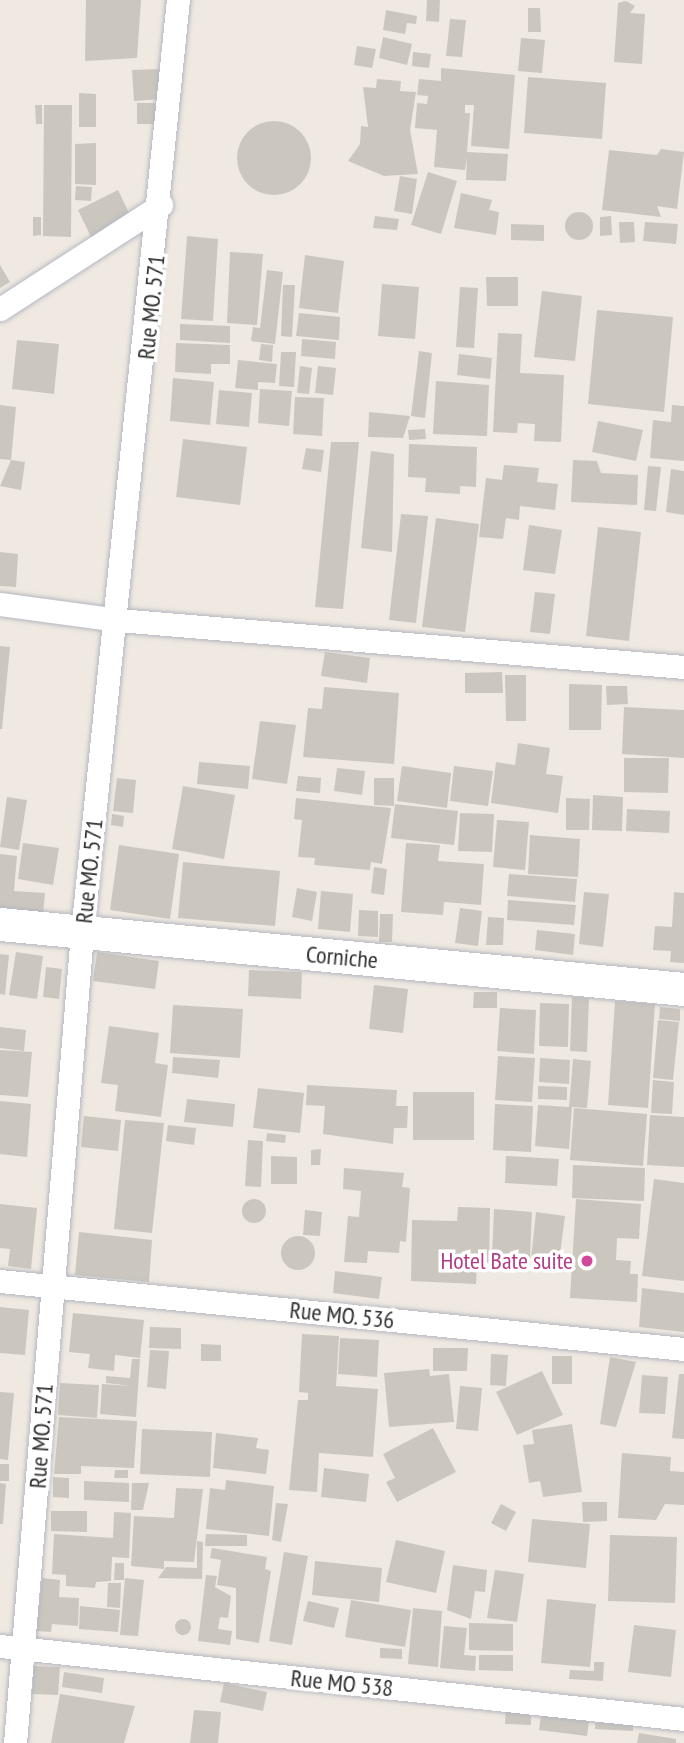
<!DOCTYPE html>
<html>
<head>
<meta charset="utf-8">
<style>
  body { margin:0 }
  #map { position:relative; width:684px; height:1743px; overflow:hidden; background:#efe9e1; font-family:"PT Sans Narrow",sans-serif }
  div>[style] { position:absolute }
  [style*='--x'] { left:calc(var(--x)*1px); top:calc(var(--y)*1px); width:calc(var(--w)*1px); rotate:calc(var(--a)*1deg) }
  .building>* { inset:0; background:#cbc7bf }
  .round { border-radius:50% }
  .roads { filter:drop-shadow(0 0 2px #b4b7c1) drop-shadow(0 0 2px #b4b7c1) }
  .street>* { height:23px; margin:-11.5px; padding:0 11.5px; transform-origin:11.5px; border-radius:11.5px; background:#fff }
  .secondary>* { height:33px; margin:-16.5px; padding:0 16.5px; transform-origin:16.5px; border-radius:16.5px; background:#fff }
  .dots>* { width:19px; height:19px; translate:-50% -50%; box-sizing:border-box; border:4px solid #fff; border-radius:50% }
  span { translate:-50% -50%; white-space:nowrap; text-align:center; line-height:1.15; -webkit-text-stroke:7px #fff; paint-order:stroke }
  .street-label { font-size:24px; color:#2e2e2e }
  .hotel-label { font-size:24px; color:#b23c85 }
  .right { translate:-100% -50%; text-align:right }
</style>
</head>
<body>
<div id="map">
  <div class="building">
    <i style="clip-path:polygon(86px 0,141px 0,137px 58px,85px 61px)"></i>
    <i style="clip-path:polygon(427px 0,440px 0,439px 22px,426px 21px)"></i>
    <i style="clip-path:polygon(626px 1px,635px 6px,630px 13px,645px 14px,642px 64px,614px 62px,618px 3px)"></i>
    <i style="clip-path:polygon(528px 8px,540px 8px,541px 32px,528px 32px)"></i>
    <i style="clip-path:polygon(386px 10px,417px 16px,416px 24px,407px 23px,405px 34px,383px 30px)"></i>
    <i style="clip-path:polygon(450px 19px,466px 20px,462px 57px,446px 56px)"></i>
    <i style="clip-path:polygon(383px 37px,412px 44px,407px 65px,379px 58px)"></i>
    <i style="clip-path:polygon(521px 38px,545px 40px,542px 73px,518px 71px)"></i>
    <i style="clip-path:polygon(357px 46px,376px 49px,372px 68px,354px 65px)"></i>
    <i style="clip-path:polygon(413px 52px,431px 54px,429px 68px,412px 66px)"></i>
    <i style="clip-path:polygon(441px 68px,515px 75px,509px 149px,471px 146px,474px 105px,465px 105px,465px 113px,470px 113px,467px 152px,508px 154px,506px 181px,466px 180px,467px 157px,465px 170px,434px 167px,437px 130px,415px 128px,417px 103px,427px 104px,428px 96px,417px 95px,419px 79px,441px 81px)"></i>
    <i style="clip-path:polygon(159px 69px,161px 99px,134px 101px,132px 70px)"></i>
    <i style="clip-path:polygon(528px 77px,606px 83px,602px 139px,524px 133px)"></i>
    <i style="clip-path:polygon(377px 79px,401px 81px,400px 91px,416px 92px,410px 130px,418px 174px,384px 176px,348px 161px,360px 144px,361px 126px,368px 127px,363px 87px,376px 88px)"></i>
    <i style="clip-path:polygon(79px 93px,96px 94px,96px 127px,79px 127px)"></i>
    <i style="clip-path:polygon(137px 103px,160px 103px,161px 124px,137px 124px)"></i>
    <i style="clip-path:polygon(35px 105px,42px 105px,42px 124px,36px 124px)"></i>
    <i style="clip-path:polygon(44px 105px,72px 105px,71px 237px,43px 236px)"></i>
    <i class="round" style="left:237px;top:121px;width:74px;height:74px"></i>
    <i style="clip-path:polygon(96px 143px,96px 185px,75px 184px,75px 144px)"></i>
    <i style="clip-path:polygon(661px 149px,684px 152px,677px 209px,657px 206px,661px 217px,602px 210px,609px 150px,657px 155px)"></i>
    <i style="clip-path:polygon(428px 172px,457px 181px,441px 234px,411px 225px)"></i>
    <i style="clip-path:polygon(400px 176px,417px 179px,412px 214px,394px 211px)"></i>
    <i style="clip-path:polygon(76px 186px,92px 187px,91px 201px,75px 200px)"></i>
    <i style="clip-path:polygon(118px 190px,131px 217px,91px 237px,78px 210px)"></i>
    <i style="clip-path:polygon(461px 193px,492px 200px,489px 210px,499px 212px,496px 235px,454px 228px)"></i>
    <i class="round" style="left:565px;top:212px;width:28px;height:28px"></i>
    <i style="clip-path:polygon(375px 216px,399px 219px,397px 230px,373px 228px)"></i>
    <i style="clip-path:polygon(611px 216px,612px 235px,600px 236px,600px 217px)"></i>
    <i style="clip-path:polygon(33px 217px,41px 217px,41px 235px,33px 236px)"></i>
    <i style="clip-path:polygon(619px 222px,634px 222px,635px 242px,620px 243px)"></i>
    <i style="clip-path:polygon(645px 222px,678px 224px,676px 244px,643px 241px)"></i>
    <i style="clip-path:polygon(511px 224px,544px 225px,544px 241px,511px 240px)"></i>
    <i style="clip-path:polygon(187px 236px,218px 239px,213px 321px,181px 319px)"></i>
    <i style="clip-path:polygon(230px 252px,263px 254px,257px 325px,227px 323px)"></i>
    <i style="clip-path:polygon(305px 255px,344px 261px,338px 313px,299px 308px)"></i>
    <i style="clip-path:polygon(0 265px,10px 282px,0 288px)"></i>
    <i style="clip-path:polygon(267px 270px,283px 272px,275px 344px,251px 341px,253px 327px,260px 328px)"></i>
    <i style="clip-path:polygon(486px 277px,518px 277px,518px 306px,487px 306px)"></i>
    <i style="clip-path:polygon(382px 284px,419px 287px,415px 339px,378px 336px)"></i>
    <i style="clip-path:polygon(283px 285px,295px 285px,292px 337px,281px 336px)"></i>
    <i style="clip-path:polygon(460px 287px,478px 288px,474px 348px,456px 347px)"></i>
    <i style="clip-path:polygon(542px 291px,582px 296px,575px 361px,534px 357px)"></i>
    <i style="clip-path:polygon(597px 310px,673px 317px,664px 412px,588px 404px)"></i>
    <i style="clip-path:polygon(299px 313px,340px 317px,339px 340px,296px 336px)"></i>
    <i style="clip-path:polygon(180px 324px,230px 326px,230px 343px,180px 340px)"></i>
    <i style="clip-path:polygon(498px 333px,522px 334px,520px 373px,564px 375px,561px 442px,534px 441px,535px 424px,518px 423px,517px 433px,493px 432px)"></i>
    <i style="clip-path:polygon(302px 339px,336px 342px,335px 359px,301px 356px)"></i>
    <i style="clip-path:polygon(17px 340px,59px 344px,54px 394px,12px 389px)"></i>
    <i style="clip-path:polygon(176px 343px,230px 345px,230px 364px,211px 364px,211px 374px,175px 372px)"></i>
    <i style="clip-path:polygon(261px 344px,273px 345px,272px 362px,259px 360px)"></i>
    <i style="clip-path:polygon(419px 351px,432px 353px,425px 418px,411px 416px)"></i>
    <i style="clip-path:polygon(281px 352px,296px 352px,294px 387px,279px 386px)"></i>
    <i style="clip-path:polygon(459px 354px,492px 358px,490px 379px,457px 375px)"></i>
    <i style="clip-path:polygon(238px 360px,277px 364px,275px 383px,258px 382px,258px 390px,235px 388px)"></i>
    <i style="clip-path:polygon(300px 366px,312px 368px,309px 394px,297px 393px)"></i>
    <i style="clip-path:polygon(318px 366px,336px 368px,333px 395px,315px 393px)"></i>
    <i style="clip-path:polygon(173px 378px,214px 382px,210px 425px,170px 421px)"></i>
    <i style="clip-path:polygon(436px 381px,489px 385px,487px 436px,433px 434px)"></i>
    <i style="clip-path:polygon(260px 389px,292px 391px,289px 426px,258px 423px)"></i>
    <i style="clip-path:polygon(219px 390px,252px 393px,249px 427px,216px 424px)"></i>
    <i style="clip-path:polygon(295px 397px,324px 398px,322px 436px,293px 434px)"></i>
    <i style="clip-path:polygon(0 405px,16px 407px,11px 460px,0 459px)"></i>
    <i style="clip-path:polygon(672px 405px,684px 406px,684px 461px,650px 458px,653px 420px,671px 422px)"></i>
    <i style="clip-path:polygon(369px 412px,410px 416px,403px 438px,368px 437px)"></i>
    <i style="clip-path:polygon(598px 421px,643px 430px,636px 461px,592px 452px)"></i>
    <i style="clip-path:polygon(425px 429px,426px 439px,409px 440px,408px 430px)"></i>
    <i style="clip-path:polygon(183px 439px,247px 447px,240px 505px,176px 497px)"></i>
    <i style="clip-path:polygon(331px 442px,359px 442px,343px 609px,315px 607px)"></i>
    <i style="clip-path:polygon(409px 444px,477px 447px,476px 487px,460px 486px,460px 494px,425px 492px,426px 478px,408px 477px)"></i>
    <i style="clip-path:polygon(306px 448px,324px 450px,321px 472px,302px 469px)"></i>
    <i style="clip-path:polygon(371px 451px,394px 454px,392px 552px,361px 548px)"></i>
    <i style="clip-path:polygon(11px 460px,25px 462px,21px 490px,0 486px)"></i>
    <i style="clip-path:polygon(573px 460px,597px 461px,601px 473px,638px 475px,637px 505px,571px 502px)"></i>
    <i style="clip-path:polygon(504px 465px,539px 468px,537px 482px,558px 484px,555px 510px,520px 506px,519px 520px,506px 518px,503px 539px,479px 537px,486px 478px,502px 480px)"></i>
    <i style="clip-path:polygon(648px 466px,661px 467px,656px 511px,644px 510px)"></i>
    <i style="clip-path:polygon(671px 469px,684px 471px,684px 515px,666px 512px)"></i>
    <i style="clip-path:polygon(401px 514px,428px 516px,416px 623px,389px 620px)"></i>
    <i style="clip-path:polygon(436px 518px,479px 524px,465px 632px,422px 627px)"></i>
    <i style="clip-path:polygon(529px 525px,562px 530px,555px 574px,523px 570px)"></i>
    <i style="clip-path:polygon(598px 527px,641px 532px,629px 641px,586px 636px)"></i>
    <i style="clip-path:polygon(0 552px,18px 554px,16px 587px,0 586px)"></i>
    <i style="clip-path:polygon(535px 592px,555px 594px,550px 634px,530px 632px)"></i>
    <i style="clip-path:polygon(0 646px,10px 647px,2px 729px,0 729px)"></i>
    <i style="clip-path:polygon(325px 652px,370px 658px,367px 683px,321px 676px)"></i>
    <i style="clip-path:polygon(502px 672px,503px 693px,465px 693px,465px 673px)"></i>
    <i style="clip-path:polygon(505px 675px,526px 675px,526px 721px,506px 721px)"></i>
    <i style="clip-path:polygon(569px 684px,602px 685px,601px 730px,569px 730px)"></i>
    <i style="clip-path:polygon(606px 686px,627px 686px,628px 704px,607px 705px)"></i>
    <i style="clip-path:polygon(324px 687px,399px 693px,394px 764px,303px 757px,308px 708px,322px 709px)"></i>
    <i style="clip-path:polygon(624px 707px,684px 710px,684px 758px,622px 754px)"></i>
    <i style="clip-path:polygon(260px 721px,296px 725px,287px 784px,252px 779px)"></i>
    <i style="clip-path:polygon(518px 743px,550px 748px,546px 774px,563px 776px,558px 813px,491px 803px,496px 762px,515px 765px)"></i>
    <i style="clip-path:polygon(624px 758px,669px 758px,668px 793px,624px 792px)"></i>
    <i style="clip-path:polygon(199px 762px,250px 766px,248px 789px,197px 784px)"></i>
    <i style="clip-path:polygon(402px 766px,451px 773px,447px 808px,397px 801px)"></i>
    <i style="clip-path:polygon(454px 766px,493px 771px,488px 806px,450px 801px)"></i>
    <i style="clip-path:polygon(337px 768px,365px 771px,362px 795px,334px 791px)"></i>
    <i style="clip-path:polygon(298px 776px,321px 778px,320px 793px,296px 791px)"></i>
    <i style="clip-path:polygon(117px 778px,136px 780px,133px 813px,113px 811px)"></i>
    <i style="clip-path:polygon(374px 778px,394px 778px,394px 806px,374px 805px)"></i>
    <i style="clip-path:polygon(183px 786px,235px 795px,224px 859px,172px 849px)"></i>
    <i style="clip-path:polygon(593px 795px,623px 797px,622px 831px,592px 830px)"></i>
    <i style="clip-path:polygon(7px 797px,27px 800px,19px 850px,0 847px)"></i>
    <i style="clip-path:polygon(296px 798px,391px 808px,382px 864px,371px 862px,370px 870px,314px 865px,315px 858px,298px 857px,302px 820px,294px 819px)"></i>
    <i style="clip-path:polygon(566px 798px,590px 799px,589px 830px,566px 830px)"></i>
    <i style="clip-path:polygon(395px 804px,458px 811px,454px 845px,391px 838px)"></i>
    <i style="clip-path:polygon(627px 809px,670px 811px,669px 833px,626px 831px)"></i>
    <i style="clip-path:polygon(460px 813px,494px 814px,492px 852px,458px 851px)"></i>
    <i style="clip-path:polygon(112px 814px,124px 816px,123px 827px,111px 825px)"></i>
    <i style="clip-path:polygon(497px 820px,529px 822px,525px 870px,493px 867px)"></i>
    <i style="clip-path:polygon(530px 835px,580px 839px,578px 877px,528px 874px)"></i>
    <i style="clip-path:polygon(23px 843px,59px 848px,53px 885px,18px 879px)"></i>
    <i style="clip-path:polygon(406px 843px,440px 845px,438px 861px,484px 864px,481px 905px,444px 902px,443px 915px,401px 912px)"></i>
    <i style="clip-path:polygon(119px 845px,179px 854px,170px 919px,110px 910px)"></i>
    <i style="clip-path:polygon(0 854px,17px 856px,14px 891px,45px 893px,43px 914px,0 910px)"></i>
    <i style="clip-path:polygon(183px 862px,280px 871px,275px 926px,178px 918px)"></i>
    <i style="clip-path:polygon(374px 867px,387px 869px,384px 895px,371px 893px)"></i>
    <i style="clip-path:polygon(509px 874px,577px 879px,575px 902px,507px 896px)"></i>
    <i style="clip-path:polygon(297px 888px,317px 892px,312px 921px,292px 917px)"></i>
    <i style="clip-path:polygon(321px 891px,353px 894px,350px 932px,318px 929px)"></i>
    <i style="clip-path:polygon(584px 892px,609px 894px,603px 947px,579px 944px)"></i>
    <i style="clip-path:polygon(674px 892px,684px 893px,684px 963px,670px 962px,671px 951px,653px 950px,655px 926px,672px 927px)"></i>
    <i style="clip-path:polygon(508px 900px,576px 905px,574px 925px,507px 920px)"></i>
    <i style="clip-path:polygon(460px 908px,482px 911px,478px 946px,455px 943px)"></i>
    <i style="clip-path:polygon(359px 910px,378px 911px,378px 937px,358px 936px)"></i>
    <i style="clip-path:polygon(380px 914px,393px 914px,392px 942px,379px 942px)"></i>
    <i style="clip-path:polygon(488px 917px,504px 918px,503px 945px,486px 945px)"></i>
    <i style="clip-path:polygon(537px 930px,575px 934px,573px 955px,535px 950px)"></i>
    <i style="clip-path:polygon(16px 952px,43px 956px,37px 999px,9px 995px)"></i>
    <i style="clip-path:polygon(97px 952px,159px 961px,155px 989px,93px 981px)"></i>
    <i style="clip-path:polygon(0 954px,9px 955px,5px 995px,0 994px)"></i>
    <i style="clip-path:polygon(46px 967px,62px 969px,59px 999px,43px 997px)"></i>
    <i style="clip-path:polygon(249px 970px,302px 972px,301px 999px,248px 996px)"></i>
    <i style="clip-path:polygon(374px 985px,408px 989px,403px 1033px,369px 1029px)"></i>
    <i style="clip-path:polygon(474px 992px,497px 992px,497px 1008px,473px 1008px)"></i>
    <i style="clip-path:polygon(572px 997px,589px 998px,587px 1052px,570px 1051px)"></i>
    <i style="clip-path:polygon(615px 1001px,655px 1004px,648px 1108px,608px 1105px)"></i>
    <i style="clip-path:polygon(540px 1003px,569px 1004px,568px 1047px,539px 1046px)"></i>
    <i style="clip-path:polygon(173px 1005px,243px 1009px,240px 1058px,170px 1053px)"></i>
    <i style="clip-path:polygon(660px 1007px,680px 1009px,680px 1021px,659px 1019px)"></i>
    <i style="clip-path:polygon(500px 1008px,536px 1010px,534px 1054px,497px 1051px)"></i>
    <i style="clip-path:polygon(658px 1020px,679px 1022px,673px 1080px,653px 1078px)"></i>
    <i style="clip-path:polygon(109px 1026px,159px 1033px,155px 1063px,168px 1065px,161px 1117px,115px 1111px,118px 1085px,101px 1083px)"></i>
    <i style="clip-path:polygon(0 1027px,26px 1030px,24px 1051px,0 1048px)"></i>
    <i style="clip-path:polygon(0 1050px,32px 1052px,28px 1097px,0 1095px)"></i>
    <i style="clip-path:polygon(498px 1056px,535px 1058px,532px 1102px,495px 1100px)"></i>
    <i style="clip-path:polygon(173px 1057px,220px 1060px,218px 1078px,172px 1073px)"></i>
    <i style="clip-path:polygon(540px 1058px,570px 1060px,569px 1084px,539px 1082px)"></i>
    <i style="clip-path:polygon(573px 1059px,591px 1061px,587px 1108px,572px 1107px,569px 1149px,535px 1146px,538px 1105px,569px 1107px)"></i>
    <i style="clip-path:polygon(653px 1080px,674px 1082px,672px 1114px,651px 1113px)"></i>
    <i style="clip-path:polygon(307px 1085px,397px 1090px,396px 1106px,408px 1106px,407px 1128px,394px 1128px,393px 1144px,323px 1134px,325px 1106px,306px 1105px)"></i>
    <i style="clip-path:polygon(538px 1086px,567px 1087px,567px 1100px,538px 1099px)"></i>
    <i style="clip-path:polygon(258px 1088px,304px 1093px,300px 1133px,253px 1128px)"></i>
    <i style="clip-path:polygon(413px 1092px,474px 1092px,474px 1140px,413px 1140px)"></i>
    <i style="clip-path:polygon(187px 1099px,235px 1104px,233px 1127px,184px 1122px)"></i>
    <i style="clip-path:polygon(0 1101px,31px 1104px,27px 1157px,0 1154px)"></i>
    <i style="clip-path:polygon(495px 1104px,533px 1106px,531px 1152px,493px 1150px)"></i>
    <i style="clip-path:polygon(574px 1108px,647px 1114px,643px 1166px,570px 1160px)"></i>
    <i style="clip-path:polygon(650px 1115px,684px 1117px,684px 1167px,647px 1165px)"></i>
    <i style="clip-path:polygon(84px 1116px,121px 1120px,118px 1151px,81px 1147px)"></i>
    <i style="clip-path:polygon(125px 1120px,164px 1123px,152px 1233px,114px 1229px)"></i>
    <i style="clip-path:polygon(168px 1125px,196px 1128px,194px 1145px,166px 1141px)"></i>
    <i style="clip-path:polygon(267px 1133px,286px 1135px,285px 1143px,266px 1141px)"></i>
    <i style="clip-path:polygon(248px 1140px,263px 1141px,261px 1187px,245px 1186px)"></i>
    <i style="clip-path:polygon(321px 1149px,320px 1165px,311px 1165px,311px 1150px)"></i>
    <i style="clip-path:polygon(271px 1156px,297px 1157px,297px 1184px,271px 1184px)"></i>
    <i style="clip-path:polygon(506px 1156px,559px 1159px,557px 1186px,505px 1183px)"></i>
    <i style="clip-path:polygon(573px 1165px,645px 1168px,644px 1201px,572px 1198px)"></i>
    <i style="clip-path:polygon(344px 1168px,404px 1173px,402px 1187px,410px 1188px,406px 1242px,400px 1241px,399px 1253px,368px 1251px,367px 1263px,344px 1262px,348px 1216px,359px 1217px,361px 1191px,343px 1189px)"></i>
    <i style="clip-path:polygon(654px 1179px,684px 1183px,684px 1281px,642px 1276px)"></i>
    <i style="clip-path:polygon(576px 1199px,641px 1204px,639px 1239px,617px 1238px,616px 1260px,631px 1261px,630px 1274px,638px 1274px,637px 1302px,570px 1298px)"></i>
    <i class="round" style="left:242px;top:1199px;width:24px;height:24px"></i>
    <i style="clip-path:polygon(0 1204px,37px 1208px,31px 1269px,8px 1266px,10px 1249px,0 1248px)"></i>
    <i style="clip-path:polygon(458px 1207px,490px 1208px,489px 1264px,477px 1263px,476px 1284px,411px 1281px,412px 1220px,457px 1221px)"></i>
    <i style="clip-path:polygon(494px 1209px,532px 1212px,530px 1258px,492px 1256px)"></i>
    <i style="clip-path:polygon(305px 1210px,322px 1212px,320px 1236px,303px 1235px)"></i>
    <i style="clip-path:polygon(536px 1212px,565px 1216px,559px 1262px,531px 1259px)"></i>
    <i style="clip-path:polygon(79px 1232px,152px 1240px,149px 1282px,75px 1275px)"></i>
    <i class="round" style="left:281px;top:1236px;width:34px;height:34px"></i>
    <i style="clip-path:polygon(335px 1271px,382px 1277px,379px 1299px,333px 1293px)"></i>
    <i style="clip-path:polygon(642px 1288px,684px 1293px,684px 1332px,639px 1327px)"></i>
    <i style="clip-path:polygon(0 1307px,29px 1310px,25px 1355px,0 1353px)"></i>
    <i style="clip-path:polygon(73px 1313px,144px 1320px,140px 1358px,115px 1355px,114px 1371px,88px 1368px,90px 1354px,69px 1352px)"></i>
    <i style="clip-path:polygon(150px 1327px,181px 1328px,181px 1349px,149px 1348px)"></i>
    <i style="clip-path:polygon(302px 1334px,339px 1336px,336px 1386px,378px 1389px,373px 1457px,319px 1453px,317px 1492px,289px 1490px,298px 1400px,308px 1400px,308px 1393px,299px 1392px)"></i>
    <i style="clip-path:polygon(340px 1338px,379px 1340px,377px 1377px,338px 1374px)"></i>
    <i style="clip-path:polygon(201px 1344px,221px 1345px,221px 1361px,201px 1361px)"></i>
    <i style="clip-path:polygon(433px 1348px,468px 1348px,467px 1371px,433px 1371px)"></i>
    <i style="clip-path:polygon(150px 1350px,169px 1351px,166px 1389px,147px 1387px)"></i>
    <i style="clip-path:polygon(491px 1354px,508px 1355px,506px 1386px,490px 1385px)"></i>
    <i style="clip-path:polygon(552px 1356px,572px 1356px,572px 1384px,552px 1384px)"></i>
    <i style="clip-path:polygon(610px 1357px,636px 1362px,616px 1427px,600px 1424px)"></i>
    <i style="clip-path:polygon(132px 1359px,140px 1359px,136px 1417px,100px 1414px,102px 1384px,132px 1386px,106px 1383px,106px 1376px,130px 1378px)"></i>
    <i style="clip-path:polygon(429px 1369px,430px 1376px,449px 1374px,454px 1422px,389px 1427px,384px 1373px)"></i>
    <i style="clip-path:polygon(542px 1371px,563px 1415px,517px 1435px,496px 1392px)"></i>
    <i style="clip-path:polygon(679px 1374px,684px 1374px,684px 1439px,672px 1438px)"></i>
    <i style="clip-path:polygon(642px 1375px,668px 1377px,665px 1414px,639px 1413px)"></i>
    <i style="clip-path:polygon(60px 1383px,99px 1385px,97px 1418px,58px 1415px)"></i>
    <i style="clip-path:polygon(460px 1386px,482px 1388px,478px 1431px,456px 1429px)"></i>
    <i style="clip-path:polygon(0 1392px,14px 1393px,8px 1460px,0 1459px)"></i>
    <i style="clip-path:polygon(59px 1417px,137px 1421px,134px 1468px,81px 1466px,81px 1474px,54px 1474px)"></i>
    <i style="clip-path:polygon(572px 1424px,582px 1492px,543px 1497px,540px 1481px,529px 1483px,523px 1445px,534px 1444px,532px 1430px)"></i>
    <i style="clip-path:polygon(433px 1428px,456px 1472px,397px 1502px,386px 1482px,395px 1478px,383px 1454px)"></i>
    <i style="clip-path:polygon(142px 1429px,212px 1432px,210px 1477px,140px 1474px)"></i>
    <i style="clip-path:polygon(216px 1433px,258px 1438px,256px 1448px,269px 1450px,266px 1474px,213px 1468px)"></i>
    <i style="clip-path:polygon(622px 1453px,671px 1457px,670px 1471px,684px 1472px,684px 1505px,665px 1504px,656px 1520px,618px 1518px)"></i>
    <i style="clip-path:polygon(0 1464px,9px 1464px,9px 1481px,0 1481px)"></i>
    <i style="clip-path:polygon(324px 1468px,369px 1474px,366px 1502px,321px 1497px)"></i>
    <i style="clip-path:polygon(115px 1470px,128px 1470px,128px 1478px,114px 1478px)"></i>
    <i style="clip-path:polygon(53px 1477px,69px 1478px,69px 1498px,53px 1497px)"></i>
    <i style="clip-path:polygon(226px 1480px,274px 1486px,269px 1536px,206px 1529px,210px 1488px,225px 1490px)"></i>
    <i style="clip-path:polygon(84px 1481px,129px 1483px,129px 1502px,84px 1500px)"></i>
    <i style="clip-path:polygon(0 1483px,6px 1484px,3px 1524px,0 1524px)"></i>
    <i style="clip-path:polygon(132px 1483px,149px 1483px,143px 1510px,131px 1510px)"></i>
    <i style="clip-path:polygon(176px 1488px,203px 1489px,194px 1562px,164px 1561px,164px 1569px,131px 1566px,134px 1516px,174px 1518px)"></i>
    <i style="clip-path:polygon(582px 1502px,607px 1502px,607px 1521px,583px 1522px)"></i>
    <i style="clip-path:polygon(276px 1503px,288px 1504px,281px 1542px,272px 1540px)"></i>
    <i style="clip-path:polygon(501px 1504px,516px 1512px,506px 1531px,491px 1523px)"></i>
    <i style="clip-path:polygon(51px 1511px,87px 1511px,87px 1532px,51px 1531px)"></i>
    <i style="clip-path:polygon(114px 1512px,131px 1513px,129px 1558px,112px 1557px,111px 1581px,96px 1582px,95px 1588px,66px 1586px,66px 1575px,52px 1574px,54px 1534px,113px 1538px)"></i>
    <i style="clip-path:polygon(532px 1519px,590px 1524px,586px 1568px,528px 1562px)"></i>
    <i style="clip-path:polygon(206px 1534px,247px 1535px,247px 1546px,205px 1546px)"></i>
    <i style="clip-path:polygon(610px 1535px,677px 1537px,675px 1603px,608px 1601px)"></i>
    <i style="clip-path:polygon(396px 1540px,445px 1551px,436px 1593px,386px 1582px)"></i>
    <i style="clip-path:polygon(197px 1541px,203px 1542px,202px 1579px,158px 1578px,166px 1567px,197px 1568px)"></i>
    <i style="clip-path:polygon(212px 1548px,267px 1557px,265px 1569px,271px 1571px,259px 1643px,236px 1639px,236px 1588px,217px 1585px,221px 1560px,210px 1558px)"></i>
    <i style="clip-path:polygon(284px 1552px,308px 1556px,292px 1645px,269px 1641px)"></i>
    <i style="clip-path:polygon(315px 1561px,382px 1568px,379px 1602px,312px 1595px)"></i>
    <i style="clip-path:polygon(115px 1563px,124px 1563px,124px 1580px,114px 1580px)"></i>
    <i style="clip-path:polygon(453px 1565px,487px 1570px,485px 1592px,475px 1591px,471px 1619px,447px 1610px)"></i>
    <i style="clip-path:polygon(495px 1570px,524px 1574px,517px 1622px,487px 1618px)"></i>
    <i style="clip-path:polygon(206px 1575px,217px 1576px,215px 1587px,231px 1596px,228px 1618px,220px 1617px,218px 1629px,232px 1631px,230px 1645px,198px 1641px)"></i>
    <i style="clip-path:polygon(42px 1578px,60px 1580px,59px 1597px,79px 1598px,78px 1626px,52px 1624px,51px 1632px,36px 1631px)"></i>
    <i style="clip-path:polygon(125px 1578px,144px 1580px,138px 1636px,120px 1635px)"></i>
    <i style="clip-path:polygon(108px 1583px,121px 1583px,120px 1608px,107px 1607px)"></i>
    <i style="clip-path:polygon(547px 1599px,596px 1604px,590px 1667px,541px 1663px)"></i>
    <i style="clip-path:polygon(351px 1600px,411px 1610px,405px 1647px,345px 1637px)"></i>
    <i style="clip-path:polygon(308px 1601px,339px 1608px,334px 1628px,303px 1621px)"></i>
    <i style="clip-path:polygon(80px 1606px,120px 1610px,118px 1632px,79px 1629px)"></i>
    <i style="clip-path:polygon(413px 1608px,442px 1611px,438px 1667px,408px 1664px)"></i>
    <i class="round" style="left:175px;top:1619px;width:16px;height:16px"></i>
    <i style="clip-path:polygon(469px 1623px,513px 1624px,513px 1651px,469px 1650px)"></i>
    <i style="clip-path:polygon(634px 1625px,676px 1630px,671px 1677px,628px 1672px)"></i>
    <i style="clip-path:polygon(444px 1626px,467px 1628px,464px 1655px,476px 1656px,475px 1671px,440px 1668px)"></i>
    <i style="clip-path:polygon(380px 1648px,402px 1649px,402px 1659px,380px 1658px)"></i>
    <i style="clip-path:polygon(479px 1655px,513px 1655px,513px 1671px,479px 1670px)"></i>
    <i style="clip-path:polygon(594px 1662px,604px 1662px,603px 1681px,569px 1679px,570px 1670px,594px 1671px)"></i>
    <i style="clip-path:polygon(34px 1666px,60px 1667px,58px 1695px,32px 1694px)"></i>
    <i style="clip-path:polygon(64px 1672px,104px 1678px,102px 1693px,62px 1687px)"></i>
    <i style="clip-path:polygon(224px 1683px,267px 1692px,263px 1711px,220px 1702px)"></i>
    <i style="clip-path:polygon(60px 1694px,135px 1706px,124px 1743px,51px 1743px)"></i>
    <i style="clip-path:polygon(506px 1704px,531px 1705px,531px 1725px,505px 1724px)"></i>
    <i style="clip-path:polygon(542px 1708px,590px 1714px,587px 1736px,539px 1730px)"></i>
    <i style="clip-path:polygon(194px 1710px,221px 1712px,218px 1743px,190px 1743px)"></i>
    <i style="clip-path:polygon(596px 1714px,633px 1716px,633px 1731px,595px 1729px)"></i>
    <i style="clip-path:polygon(639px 1733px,676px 1739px,676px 1743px,637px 1743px)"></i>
  </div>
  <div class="roads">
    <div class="street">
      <i style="--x:0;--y:309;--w:192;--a:-32.9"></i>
      <i style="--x:0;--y:604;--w:119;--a:7.7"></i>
      <i style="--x:118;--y:620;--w:568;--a:4.75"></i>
      <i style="--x:0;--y:1281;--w:687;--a:5.68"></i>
      <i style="--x:0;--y:1646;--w:688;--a:6.09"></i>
      <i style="--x:15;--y:1743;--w:813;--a:-85.27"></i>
      <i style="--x:82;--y:933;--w:938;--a:-84.13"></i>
    </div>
    <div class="secondary">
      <i style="--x:0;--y:924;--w:687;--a:5.43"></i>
    </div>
  </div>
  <div class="dots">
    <i style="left:587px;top:1261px;background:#d1479c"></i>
  </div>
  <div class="street-label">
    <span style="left:151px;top:307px;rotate:-84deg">Rue MO. 571</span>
    <span style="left:89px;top:871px;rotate:-84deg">Rue MO. 571</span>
    <span style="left:342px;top:957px;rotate:5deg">Corniche</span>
    <span style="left:342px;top:1315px;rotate:6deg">Rue MO. 536</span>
    <span style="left:41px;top:1436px;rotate:-86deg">Rue MO. 571</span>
    <span style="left:342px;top:1683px;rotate:6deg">Rue MO 538</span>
  </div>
  <div class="hotel-label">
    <span class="right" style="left:573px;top:1261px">Hotel Bate suite</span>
  </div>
</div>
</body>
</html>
